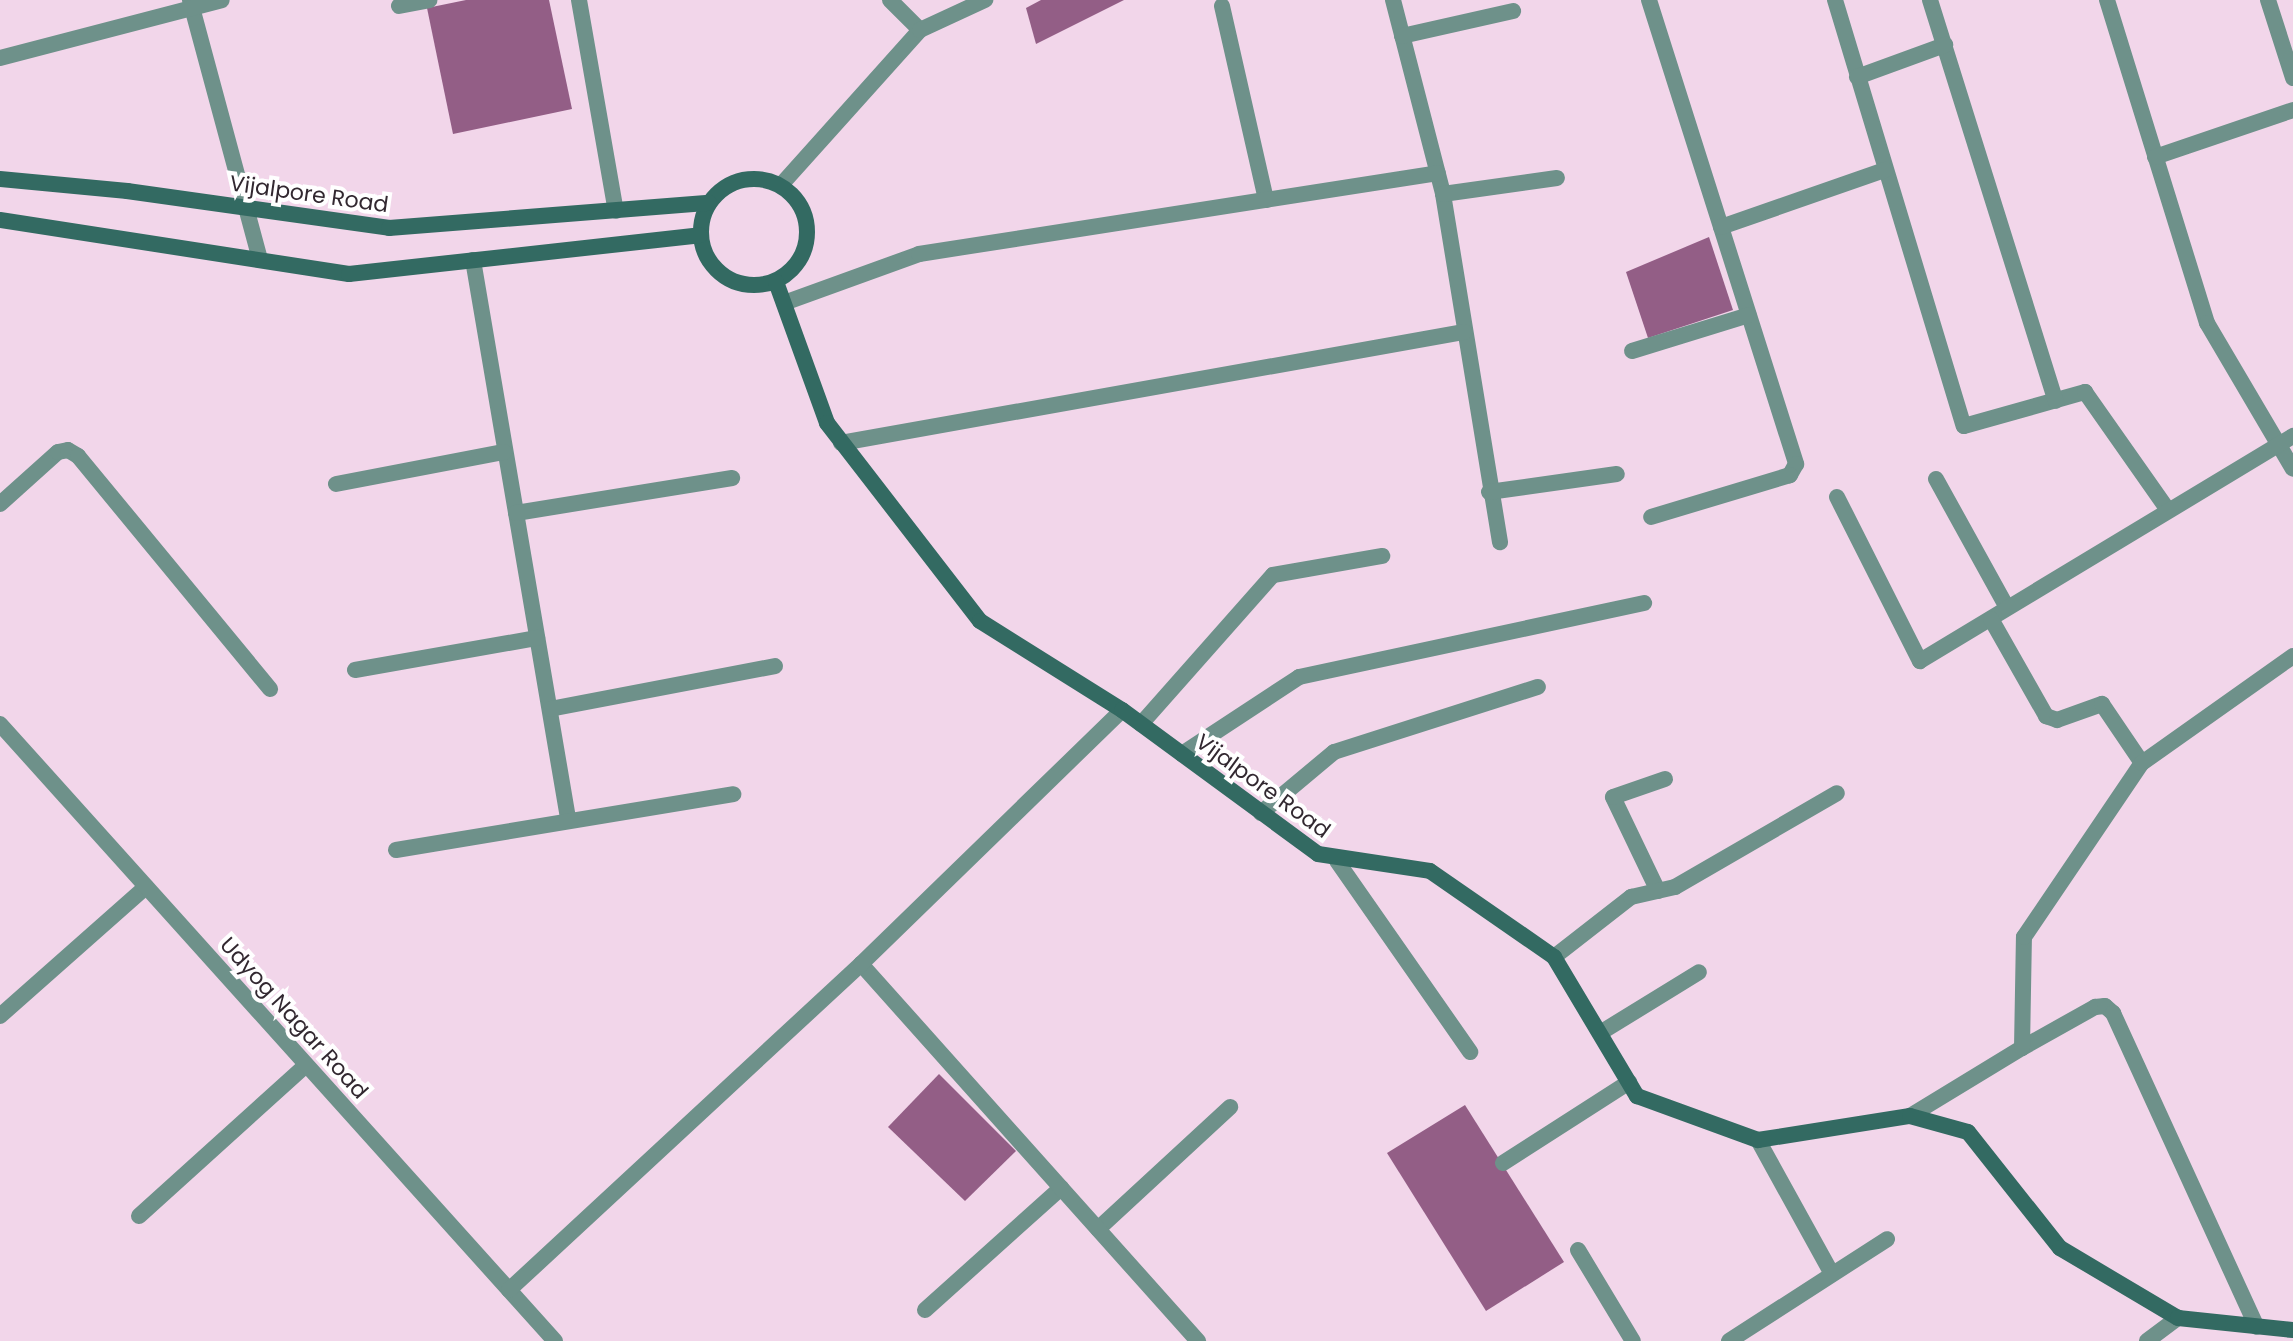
<!DOCTYPE html>
<html>
<head>
<meta charset="utf-8">
<style>
  body { margin:0 }
  #map { position:relative; width:2293px; height:1341px; overflow:hidden; background:#f2d6ea; font-family:Poppins,sans-serif }
  div>[style] { position:absolute }
  [style*='--x'] { left:calc(var(--x)*1px); top:calc(var(--y)*1px); width:calc(var(--w)*1px); rotate:calc(var(--a)*1deg) }
  .building>* { inset:0; background:#935e86 }
  .lane>* { height:16px; margin:-8px; padding:0 8px; transform-origin:8px; border-radius:8px; background:#6e918a }
  .street>* { height:16px; margin:-8px; padding:0 8px; transform-origin:8px; border-radius:8px; background:#6e918a }
  .secondary>* { height:16px; margin:-8px; padding:0 8px; transform-origin:8px; border-radius:8px; background:#336a62 }
  .secondary>.ring { margin:-8px; padding:0; box-sizing:content-box; background:none; border:16px solid #336a62; border-radius:50% }
  span { translate:-50% -50%; white-space:nowrap; text-align:center; line-height:1.15; -webkit-text-stroke:8px #fff; paint-order:stroke }
  .street-label { font-size:22px; color:#322830 }
</style>
</head>
<body>
<div id="map">
  <div class="building">
    <i style="clip-path:polygon(466px 0,549px 0,572px 109px,453px 134px,427px 8px)"></i>
    <i style="clip-path:polygon(1041px 0,1124px 0,1036px 44px,1026px 8px)"></i>
    <i style="clip-path:polygon(1709px 237px,1733px 310px,1648px 338px,1626px 272px)"></i>
    <i style="clip-path:polygon(939px 1074px,1016px 1151px,965px 1201px,888px 1127px)"></i>
    <i style="clip-path:polygon(1465px 1105px,1564px 1262px,1486px 1311px,1387px 1153px)"></i>
  </div>
  <div class="lane">
    <i style="--x:1337;--y:861;--w:233;--a:55.1"></i>
    <i style="--x:0;--y:1016;--w:195;--a:-41.5"></i>
    <i style="--x:1600;--y:1033;--w:116;--a:-31.6"></i>
    <i style="--x:1503;--y:1163;--w:150;--a:-32.7"></i>
    <i style="--x:139;--y:1216;--w:225;--a:-42.1"></i>
    <i style="--x:1098;--y:1229;--w:180;--a:-42.7"></i>
    <i style="--x:1578;--y:1250;--w:106;--a:58.9"></i>
    <i style="--x:925;--y:1310;--w:183;--a:-41.9"></i>
  </div>
  <div class="street">
    <i style="--x:190;--y:0;--w:268;--a:74.9"></i>
    <i style="--x:579;--y:0;--w:214;--a:80.1"></i>
    <i style="--x:890;--y:0;--w:42;--a:45"></i>
    <i style="--x:1393;--y:0;--w:200;--a:75.5"></i>
    <i style="--x:1443;--y:194;--w:353;--a:80.7"></i>
    <i style="--x:1649;--y:0;--w:487;--a:72.4"></i>
    <i style="--x:1796;--y:464;--w:13;--a:119"></i>
    <i style="--x:1790;--y:475;--w:145;--a:163.2"></i>
    <i style="--x:1835;--y:0;--w:445;--a:73.2"></i>
    <i style="--x:1964;--y:426;--w:126;--a:-15.7"></i>
    <i style="--x:2085;--y:392;--w:144;--a:54.9"></i>
    <i style="--x:1930;--y:0;--w:420;--a:72.6"></i>
    <i style="--x:2107;--y:0;--w:338;--a:72.8"></i>
    <i style="--x:2207;--y:323;--w:169;--a:59.5"></i>
    <i style="--x:2268;--y:0;--w:82;--a:72.2"></i>
    <i style="--x:399;--y:6;--w:31;--a:-11"></i>
    <i style="--x:1222;--y:6;--w:199;--a:77.2"></i>
    <i style="--x:1402;--y:36;--w:114;--a:-12.7"></i>
    <i style="--x:0;--y:58;--w:229;--a:-14.6"></i>
    <i style="--x:1857;--y:77;--w:94;--a:-20"></i>
    <i style="--x:2155;--y:157;--w:146;--a:-18.8"></i>
    <i style="--x:781;--y:185;--w:208;--a:-48.1"></i>
    <i style="--x:920;--y:30;--w:72;--a:-24.8"></i>
    <i style="--x:1443;--y:194;--w:115;--a:-8"></i>
    <i style="--x:1721;--y:227;--w:174;--a:-19.2"></i>
    <i style="--x:473;--y:260;--w:566;--a:80.34"></i>
    <i style="--x:784;--y:303;--w:144;--a:-19.9"></i>
    <i style="--x:919;--y:254;--w:525;--a:-8.87"></i>
    <i style="--x:1632;--y:351;--w:122;--a:-17.1"></i>
    <i style="--x:841;--y:443;--w:633;--a:-10.1"></i>
    <i style="--x:1936;--y:479;--w:145;--a:61.1"></i>
    <i style="--x:336;--y:484;--w:171;--a:-10.8"></i>
    <i style="--x:1489;--y:492;--w:129;--a:-8"></i>
    <i style="--x:1837;--y:497;--w:184;--a:63.2"></i>
    <i style="--x:1920;--y:661;--w:436;--a:-31.1"></i>
    <i style="--x:0;--y:504;--w:78;--a:-41.9"></i>
    <i style="--x:58;--y:452;--w:10;--a:-11"></i>
    <i style="--x:68;--y:450;--w:12;--a:31"></i>
    <i style="--x:78;--y:456;--w:302;--a:50.5"></i>
    <i style="--x:516;--y:513;--w:219;--a:-9.2"></i>
    <i style="--x:1991;--y:619;--w:112;--a:60.4"></i>
    <i style="--x:2046;--y:716;--w:12;--a:20"></i>
    <i style="--x:2057;--y:720;--w:48;--a:-19.6"></i>
    <i style="--x:2102;--y:704;--w:71;--a:55.9"></i>
    <i style="--x:355;--y:670;--w:185;--a:-10"></i>
    <i style="--x:550;--y:709;--w:229;--a:-10.8"></i>
    <i style="--x:0;--y:724;--w:830;--a:48.03"></i>
    <i style="--x:1141;--y:724;--w:199;--a:-48.5"></i>
    <i style="--x:1273;--y:575;--w:111;--a:-9.9"></i>
    <i style="--x:1182;--y:754;--w:140;--a:-33.3"></i>
    <i style="--x:1299;--y:677;--w:353;--a:-12.1"></i>
    <i style="--x:1261;--y:813;--w:95;--a:-39.9"></i>
    <i style="--x:1334;--y:752;--w:214;--a:-17.7"></i>
    <i style="--x:396;--y:850;--w:342;--a:-9.4"></i>
    <i style="--x:1658;--y:891;--w:104;--a:-115.6"></i>
    <i style="--x:1613;--y:797;--w:55;--a:-19.1"></i>
    <i style="--x:1554;--y:957;--w:98;--a:-37.9"></i>
    <i style="--x:1631;--y:897;--w:45;--a:-12.8"></i>
    <i style="--x:1675;--y:887;--w:187;--a:-30.1"></i>
    <i style="--x:861;--y:964;--w:506;--a:48.21"></i>
    <i style="--x:2022;--y:1048;--w:84;--a:-29.3"></i>
    <i style="--x:2095;--y:1007;--w:10;--a:-6"></i>
    <i style="--x:2105;--y:1006;--w:11;--a:41"></i>
    <i style="--x:2113;--y:1013;--w:345;--a:65.4"></i>
    <i style="--x:1910;--y:1116;--w:131;--a:-31.3"></i>
    <i style="--x:2022;--y:1048;--w:111;--a:-89"></i>
    <i style="--x:2024;--y:937;--w:210;--a:-55.9"></i>
    <i style="--x:2142;--y:763;--w:185;--a:-35.3"></i>
    <i style="--x:1758;--y:1140;--w:153;--a:61.1"></i>
    <i style="--x:509;--y:1290;--w:480;--a:-42.8"></i>
    <i style="--x:861;--y:964;--w:364;--a:-44.2"></i>
    <i style="--x:1729;--y:1341;--w:188;--a:-32.8"></i>
    <i style="--x:2147;--y:1341;--w:39;--a:-37"></i>
  </div>
  <div class="secondary">
    <i class="ring" style="left:701px;top:179px;width:90px;height:90px"></i>
    <i style="--x:0;--y:179;--w:128;--a:5.4"></i>
    <i style="--x:127;--y:191;--w:265;--a:8"></i>
    <i style="--x:389;--y:228;--w:321;--a:-4.5"></i>
    <i style="--x:0;--y:220;--w:353;--a:8.8"></i>
    <i style="--x:349;--y:274;--w:353;--a:-6.3"></i>
    <i style="--x:776;--y:282;--w:150;--a:70.1"></i>
    <i style="--x:827;--y:423;--w:250;--a:52.3"></i>
    <i style="--x:980;--y:621;--w:168;--a:32.1"></i>
    <i style="--x:1122;--y:710;--w:243;--a:36.3"></i>
    <i style="--x:1318;--y:854;--w:113;--a:8.6"></i>
    <i style="--x:1430;--y:871;--w:151;--a:34.7"></i>
    <i style="--x:1554;--y:957;--w:162;--a:59.2"></i>
    <i style="--x:1637;--y:1096;--w:129;--a:20"></i>
    <i style="--x:1758;--y:1140;--w:154;--a:-9"></i>
    <i style="--x:1910;--y:1116;--w:60;--a:15.4"></i>
    <i style="--x:1968;--y:1132;--w:148;--a:51.6"></i>
    <i style="--x:2060;--y:1248;--w:137;--a:30.7"></i>
    <i style="--x:2178;--y:1318;--w:116;--a:6"></i>
  </div>
  <div class="street-label">
    <span style="left:309px;top:194px;rotate:8deg">Vijalpore Road</span>
    <span style="left:1263px;top:786px;rotate:36deg">Vijalpore Road</span>
    <span style="left:294px;top:1018px;rotate:48deg">Udyog Nagar Road</span>
  </div>
</div>
</body>
</html>
